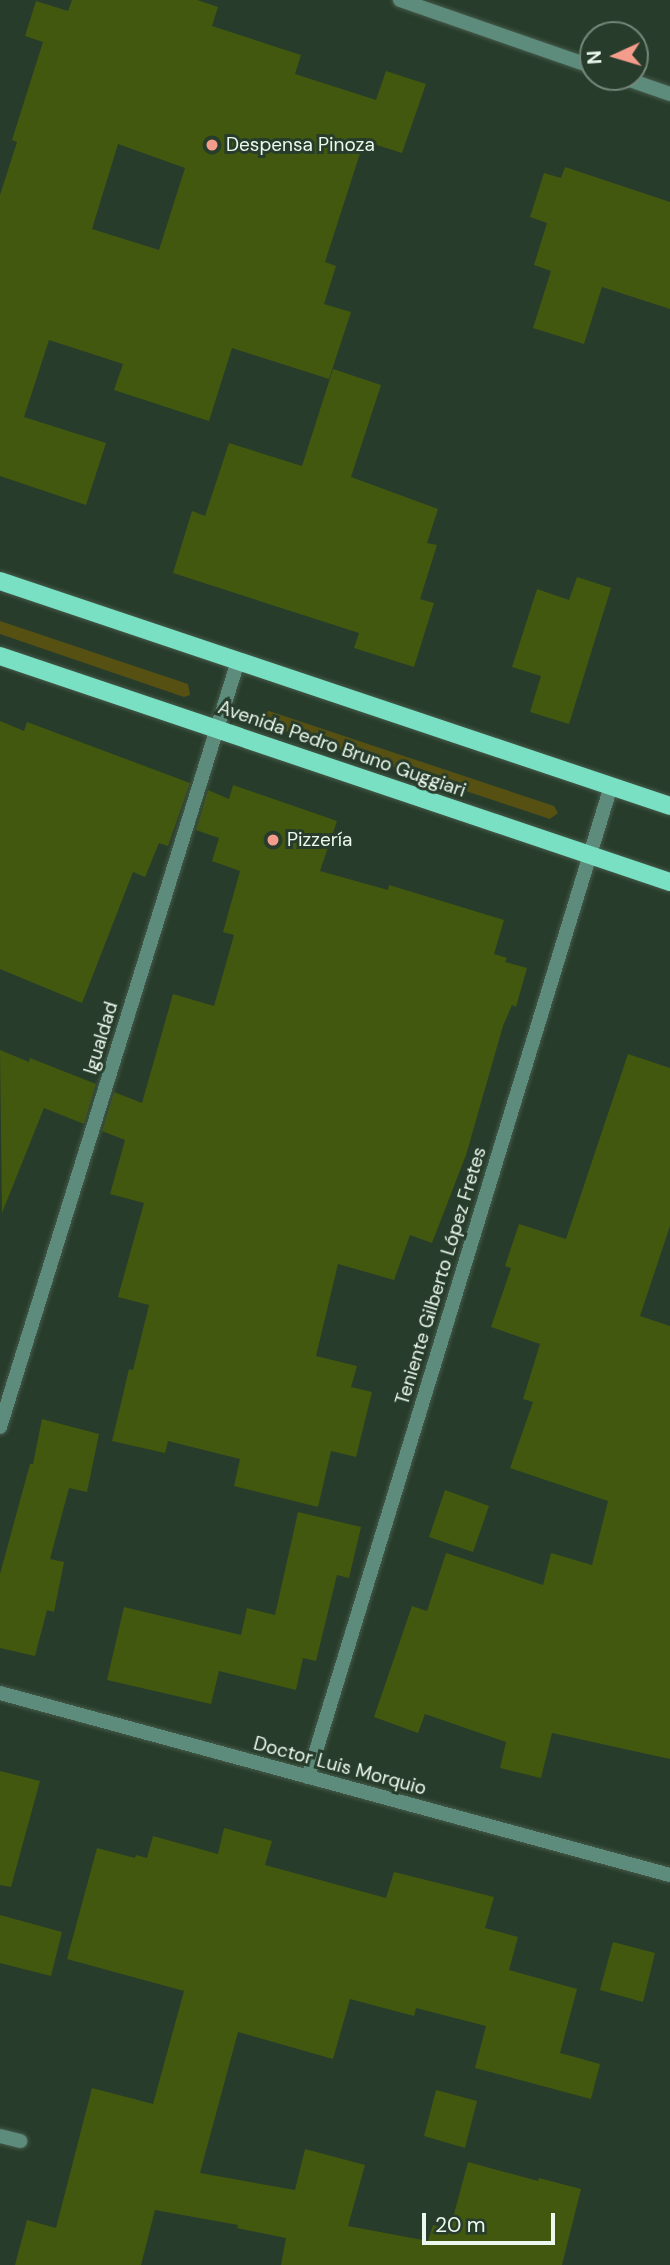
<!DOCTYPE html>
<html>
<head>
<meta charset="utf-8">
<style>
  body { margin:0 }
  #map { position:relative; width:670px; height:2265px; overflow:hidden; background:#273c2b; font-family:"DM Sans",sans-serif }
  div>[style] { position:absolute }
  [style*='--x'] { left:calc(var(--x)*1px); top:calc(var(--y)*1px); width:calc(var(--w)*1px); rotate:calc(var(--a)*1deg) }
  .green>* { inset:0; background:#575013 }
  .building>* { inset:0; background:#42580f }
  .roads { filter:drop-shadow(0 0 2px #465a4a) drop-shadow(0 0 2px #465a4a) }
  .street>* { height:14px; margin:-7px; padding:0 7px; transform-origin:7px; border-radius:7px; background:#5d8c7d }
  .primary>* { height:18px; margin:-9px; padding:0 9px; transform-origin:9px; border-radius:9px; background:#7ae0c3 }
  .dots>* { width:19px; height:19px; translate:-50% -50%; box-sizing:border-box; border:4px solid #273c2b; border-radius:50% }
  span { translate:-50% -50%; white-space:nowrap; text-align:center; line-height:1.15; -webkit-text-stroke:6px #273c2b; paint-order:stroke }
  .poi-label { font-size:19px; color:#ebf8ed }
  .left { translate:0 -50%; text-align:left }
  .street-label { font-size:19px; color:#ebf8ed }
  .north { position:absolute; left:579px; top:21px; width:70px; height:70px; box-sizing:border-box; background:#273c2b; border:2px solid #758779; border-radius:50%; rotate:266deg; font-size:19px; font-weight:700; line-height:28px; text-align:center; color:#ebf8ed }
  .north::after { content:''; display:block; margin:auto; width:24px; height:32px; background:#f49d8d; clip-path:polygon(50% 0,100% 100%,50% 72%,0 100%) }
  .scale { position:absolute; left:422px; top:2213px; width:133px; height:32px; box-sizing:border-box; border:4px solid #ebf8ed; border-top:0; padding-left:9px; font-size:21px; line-height:24px; white-space:nowrap; color:#ebf8ed; -webkit-text-stroke:5px #273c2b; paint-order:stroke }
</style>
</head>
<body>
<div id="map">
  <div class="green">
    <i style="clip-path:polygon(0 621px,188px 684px,190px 695px,184px 697px,0 634px)"></i>
    <i style="clip-path:polygon(269px 711px,554px 806px,558px 813px,550px 819px,264px 724px,263px 714px)"></i>
  </div>
  <div class="building">
    <i style="clip-path:polygon(evenodd,72px 0,197px 0,218px 7px,212px 26px,301px 55px,295px 74px,376px 100px,386px 71px,426px 84px,402px 153px,364px 141px,325px 262px,336px 266px,324px 304px,351px 312px,329px 379px,232px 348px,209px 421px,114px 390px,123px 364px,49px 340px,24px 417px,106px 443px,86px 505px,0 476px,0 195px,17px 142px,12px 140px,43px 42px,25px 36px,36px 1px,68px 11px,72px 0,118px 144px,185px 168px,159px 250px,92px 229px,118px 144px)"></i>
    <i style="clip-path:polygon(565px 167px,670px 202px,670px 309px,602px 287px,584px 344px,533px 328px,551px 271px,534px 265px,547px 223px,530px 217px,544px 173px,561px 178px)"></i>
    <i style="clip-path:polygon(333px 369px,381px 385px,351px 477px,438px 509px,427px 543px,437px 545px,420px 599px,434px 603px,414px 667px,354px 648px,359px 633px,173px 573px,192px 511px,205px 516px,229px 443px,302px 466px)"></i>
    <i style="clip-path:polygon(577px 577px,611px 588px,569px 724px,530px 712px,541px 676px,512px 667px,537px 589px,569px 600px)"></i>
    <i style="clip-path:polygon(0 721px,24px 731px,27px 722px,190px 783px,168px 846px,159px 843px,145px 877px,133px 872px,82px 1003px,0 969px)"></i>
    <i style="clip-path:polygon(233px 785px,337px 821px,320px 871px,388px 890px,389px 885px,504px 920px,494px 954px,507px 958px,505px 962px,527px 968px,516px 1007px,512px 1005px,503px 1026px,466px 1155px,432px 1243px,410px 1235px,394px 1280px,338px 1264px,316px 1356px,357px 1366px,351px 1387px,372px 1392px,356px 1457px,331px 1451px,318px 1507px,234px 1486px,240px 1459px,168px 1441px,165px 1453px,112px 1441px,129px 1369px,133px 1370px,149px 1305px,118px 1297px,144px 1203px,110px 1194px,125px 1140px,102px 1131px,114px 1092px,142px 1103px,173px 994px,214px 1006px,234px 935px,223px 932px,240px 871px,212px 861px,219px 838px,196px 830px,208px 790px,229px 799px)"></i>
    <i style="clip-path:polygon(0 1050px,29px 1062px,30px 1058px,96px 1084px,84px 1124px,44px 1108px,2px 1213px)"></i>
    <i style="clip-path:polygon(628px 1054px,670px 1068px,670px 1226px,640px 1316px,670px 1326px,670px 1759px,552px 1733px,541px 1778px,500px 1768px,506px 1742px,425px 1714px,418px 1733px,374px 1717px,412px 1606px,427px 1611px,446px 1553px,543px 1585px,551px 1553px,592px 1565px,608px 1501px,510px 1468px,533px 1402px,523px 1399px,540px 1344px,491px 1327px,511px 1268px,505px 1266px,519px 1224px,566px 1239px)"></i>
    <i style="clip-path:polygon(42px 1419px,99px 1434px,87px 1492px,69px 1488px,50px 1559px,64px 1562px,54px 1612px,47px 1610px,35px 1656px,0 1648px,0 1574px,30px 1464px,33px 1464px)"></i>
    <i style="clip-path:polygon(445px 1490px,489px 1506px,473px 1552px,429px 1537px)"></i>
    <i style="clip-path:polygon(298px 1512px,361px 1527px,349px 1578px,337px 1575px,316px 1661px,303px 1658px,296px 1690px,219px 1671px,211px 1704px,107px 1680px,124px 1607px,241px 1635px,247px 1608px,275px 1615px)"></i>
    <i style="clip-path:polygon(0 1771px,40px 1781px,11px 1887px,0 1885px)"></i>
    <i style="clip-path:polygon(224px 1828px,272px 1841px,265px 1865px,386px 1898px,394px 1872px,494px 1897px,485px 1928px,518px 1937px,509px 1970px,577px 1989px,560px 2053px,600px 2064px,591px 2099px,475px 2068px,486px 2026px,416px 2008px,414px 2016px,350px 1999px,333px 2059px,238px 2032px,200px 2173px,295px 2190px,305px 2149px,365px 2165px,348px 2226px,428px 2241px,433px 2225px,450px 2229px,468px 2162px,538px 2181px,539px 2178px,581px 2189px,562px 2265px,281px 2265px,286px 2238px,237px 2228px,238px 2225px,155px 2210px,141px 2265px,15px 2265px,27px 2220px,56px 2228px,92px 2088px,153px 2104px,184px 1991px,67px 1959px,97px 1848px,135px 1858px,136px 1855px,147px 1858px,153px 1836px,218px 1854px)"></i>
    <i style="clip-path:polygon(0 1915px,62px 1932px,51px 1976px,0 1963px)"></i>
    <i style="clip-path:polygon(613px 1942px,655px 1953px,643px 2002px,600px 1990px)"></i>
    <i style="clip-path:polygon(436px 2090px,477px 2101px,465px 2148px,424px 2136px)"></i>
  </div>
  <div class="roads">
    <div class="street">
      <i style="--x:400;--y:0;--w:204;--a:19.1"></i>
      <i style="--x:621;--y:77;--w:52;--a:19.1"></i>
      <i style="--x:0;--y:1427;--w:802;--a:-72.74"></i>
      <i style="--x:0;--y:1693;--w:694;--a:15.2"></i>
      <i style="--x:308;--y:1777;--w:1036;--a:-73"></i>
      <i style="--x:0;--y:2136;--w:21;--a:14"></i>
    </div>
    <div class="primary">
      <i style="--x:0;--y:581;--w:707;--a:18.56"></i>
      <i style="--x:0;--y:656;--w:707;--a:18.64"></i>
    </div>
  </div>
  <div class="dots">
    <i style="left:212px;top:145px;background:#f49d8d"></i>
    <i style="left:273px;top:840px;background:#f49d8d"></i>
  </div>
  <div class="poi-label">
    <span class="left" style="left:226px;top:145px">Despensa Pinoza</span>
    <span class="left" style="left:287px;top:840px">Pizzería</span>
  </div>
  <div class="street-label">
    <span style="left:342px;top:749px;rotate:19deg">Avenida Pedro Bruno Guggiari</span>
    <span style="left:101px;top:1038px;rotate:-73deg">Igualdad</span>
    <span style="left:441px;top:1276px;rotate:-73deg">Teniente Gilberto López Fretes</span>
    <span style="left:340px;top:1766px;rotate:15deg">Doctor Luis Morquio</span>
  </div>
  <div class="north">N</div>
  <div class="scale">20 m</div>
</div>
</body>
</html>
